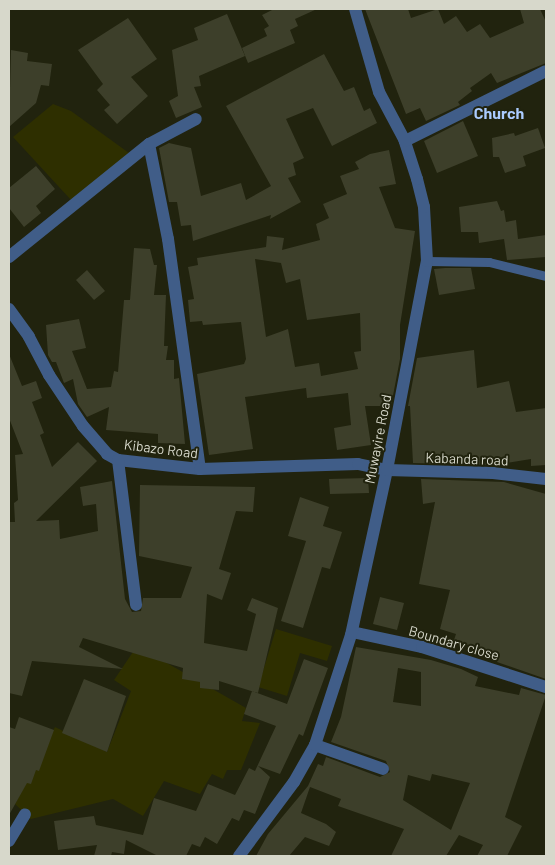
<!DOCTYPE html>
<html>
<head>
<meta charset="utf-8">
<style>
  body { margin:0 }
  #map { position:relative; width:555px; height:865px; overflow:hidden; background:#21230e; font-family:Barlow,sans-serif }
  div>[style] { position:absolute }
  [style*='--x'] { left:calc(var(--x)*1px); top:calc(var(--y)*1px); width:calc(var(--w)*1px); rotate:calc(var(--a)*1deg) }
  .green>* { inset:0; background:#2e2f00 }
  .building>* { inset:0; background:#3d3f2a }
  .service>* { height:9px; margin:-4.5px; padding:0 4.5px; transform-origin:4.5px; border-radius:4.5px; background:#405d88 }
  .minor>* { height:12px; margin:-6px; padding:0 6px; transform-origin:6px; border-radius:6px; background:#405d88 }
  span { translate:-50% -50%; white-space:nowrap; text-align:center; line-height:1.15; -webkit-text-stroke:4px #21230e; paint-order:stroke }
  .street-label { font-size:14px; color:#d7d8cb }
  .quarter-label { font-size:16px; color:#abccff; font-weight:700 }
  .frame { position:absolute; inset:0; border:10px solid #d7d8cb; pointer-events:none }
</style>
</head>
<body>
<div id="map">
  <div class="green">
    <i style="clip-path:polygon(53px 104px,71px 111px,129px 153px,71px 200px,13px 137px)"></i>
    <i style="clip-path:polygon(276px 629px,332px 646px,327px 661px,300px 653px,287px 696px,258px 687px)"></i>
    <i style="clip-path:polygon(137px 646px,246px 708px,242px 721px,260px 723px,241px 770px,227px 770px,223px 779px,212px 774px,200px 794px,164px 781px,143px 816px,113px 799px,31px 819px,15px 804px,55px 727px,107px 752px,131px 691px,114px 680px)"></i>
  </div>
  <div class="building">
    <i style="clip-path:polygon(274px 9px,317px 9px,295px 19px,298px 26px,290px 30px,295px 43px,248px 63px,242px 48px,267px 36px,264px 29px,269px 26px,262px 15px)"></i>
    <i style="clip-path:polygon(365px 9px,408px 9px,411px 18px,438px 9px,444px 24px,456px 16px,467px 32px,480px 24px,490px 38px,524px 23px,520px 9px,540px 9px,546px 22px,546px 63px,497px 83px,491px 73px,470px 88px,472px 91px,458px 102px,460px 105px,426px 121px,420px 108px,406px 114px)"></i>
    <i style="clip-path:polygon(227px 14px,245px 56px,199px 76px,201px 86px,194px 87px,202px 107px,176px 118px,169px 101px,178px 96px,172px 50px,198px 40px,194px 28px)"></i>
    <i style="clip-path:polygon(128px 18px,157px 59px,131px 77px,148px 96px,117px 124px,104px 110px,110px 105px,97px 90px,103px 84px,78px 50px)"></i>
    <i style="clip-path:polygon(11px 50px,28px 53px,27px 61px,52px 64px,49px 86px,41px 85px,36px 103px,9px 127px)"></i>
    <i style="clip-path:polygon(324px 54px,344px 91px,354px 87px,364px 111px,370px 108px,377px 123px,332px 146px,313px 108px,286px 119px,304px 158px,293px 163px,296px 175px,288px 178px,301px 202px,270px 219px,271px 215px,193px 241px,191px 225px,181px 226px,177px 202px,169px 202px,159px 148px,169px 143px,191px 148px,201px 196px,241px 183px,246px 200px,271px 186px,226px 106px)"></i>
    <i style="clip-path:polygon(463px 121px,478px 156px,437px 173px,424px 141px)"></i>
    <i style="clip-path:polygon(538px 128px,545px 148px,523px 156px,526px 166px,505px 173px,499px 157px,493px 157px,492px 138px,514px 133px,515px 136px)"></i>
    <i style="clip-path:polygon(evenodd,389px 150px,396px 184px,379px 187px,395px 228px,415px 231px,400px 325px,400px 359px,391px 406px,365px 406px,371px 445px,337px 450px,334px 428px,351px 425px,348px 393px,307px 398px,306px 388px,245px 397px,253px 449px,209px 455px,197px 374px,244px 364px,246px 359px,241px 322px,203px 325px,202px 321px,190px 322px,188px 300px,194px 299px,188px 267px,198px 265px,197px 258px,266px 247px,267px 236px,284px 238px,282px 250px,320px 240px,316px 224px,329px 218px,323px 204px,347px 194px,340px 176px,359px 169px,355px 162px,370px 154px,389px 150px,255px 259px,281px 263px,286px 283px,300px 279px,307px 320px,360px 313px,361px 351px,354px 352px,358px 369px,321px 376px,319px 363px,295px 367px,288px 329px,266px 337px,255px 259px)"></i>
    <i style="clip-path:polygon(36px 166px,55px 189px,36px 206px,41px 213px,24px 227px,9px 208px,9px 188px)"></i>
    <i style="clip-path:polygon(497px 201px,501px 211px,504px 210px,506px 222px,516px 220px,518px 239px,546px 235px,546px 257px,507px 260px,504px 239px,479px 243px,478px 232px,461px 232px,459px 207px)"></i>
    <i style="clip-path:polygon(134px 248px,150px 249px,154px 265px,157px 265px,154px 295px,166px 295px,164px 346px,168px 346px,166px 360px,174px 360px,174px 379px,179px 378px,185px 444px,158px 443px,158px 434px,106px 430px,109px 407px,87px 417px,78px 404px,73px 379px,64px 383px,56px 362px,52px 362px,48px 355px,46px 325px,79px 319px,86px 348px,72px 351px,87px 389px,111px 387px,114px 371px,118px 372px,124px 300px,130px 300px)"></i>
    <i style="clip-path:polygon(445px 268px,471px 268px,475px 289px,439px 295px,434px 269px)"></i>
    <i style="clip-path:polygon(87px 270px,105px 291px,94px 300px,76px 280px)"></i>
    <i style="clip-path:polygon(474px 350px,477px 388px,509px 381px,516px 412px,546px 408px,546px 465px,531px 466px,531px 459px,495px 465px,413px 463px,410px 406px,408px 406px,417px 358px)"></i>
    <i style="clip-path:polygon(9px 354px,22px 386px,36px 381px,42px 398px,32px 402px,44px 433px,40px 435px,52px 467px,78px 442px,97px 461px,36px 521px,59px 520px,60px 539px,98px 531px,96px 504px,83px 506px,80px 487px,112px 481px,125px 599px,132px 612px,141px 611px,143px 598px,181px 598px,192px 567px,139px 556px,140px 485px,255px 487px,253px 512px,236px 511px,219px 569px,231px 573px,222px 600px,207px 594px,204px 643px,247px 651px,256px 614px,247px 610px,252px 598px,278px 608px,258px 693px,219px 681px,219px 690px,200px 688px,200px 682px,182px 679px,183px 668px,83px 638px,79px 647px,123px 669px,32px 661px,22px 696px,9px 693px,9px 522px,15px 522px,14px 503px,18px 500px,15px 455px,23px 454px,9px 418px)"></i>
    <i style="clip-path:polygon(368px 478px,369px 493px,330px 494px,329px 479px)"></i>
    <i style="clip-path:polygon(421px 479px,504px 482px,546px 494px,546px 679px,497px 662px,499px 656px,454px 640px,456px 634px,440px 629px,450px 590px,419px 584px,435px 502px,423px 504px)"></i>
    <i style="clip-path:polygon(300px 497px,329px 507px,323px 526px,342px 532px,330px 569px,322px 567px,303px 628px,281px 621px,306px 541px,288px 536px)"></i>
    <i style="clip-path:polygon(380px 597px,404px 603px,397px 630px,373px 624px)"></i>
    <i style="clip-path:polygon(evenodd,356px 647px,431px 660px,461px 669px,478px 677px,475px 686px,519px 695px,521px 688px,546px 695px,505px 817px,522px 826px,507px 856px,477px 856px,483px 845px,459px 835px,446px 856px,391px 856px,404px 829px,338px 806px,341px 799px,310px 787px,301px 813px,326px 824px,336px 832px,329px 846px,305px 837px,289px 856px,256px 856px,268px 834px,308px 786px,318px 764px,323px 766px,326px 757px,380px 777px,390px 772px,386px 761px,331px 742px,341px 717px,356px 647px,398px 668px,421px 672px,421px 706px,393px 702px,398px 668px,356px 647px,432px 774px,470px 783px,451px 830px,403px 800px,408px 775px,430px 781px,432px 774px)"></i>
    <i style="clip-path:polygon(304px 659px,328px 668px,303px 736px,299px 734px,280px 774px,258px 766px,270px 777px,255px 814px,244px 810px,239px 821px,232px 818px,217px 844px,205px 837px,200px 847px,192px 844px,186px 856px,158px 856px,126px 840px,124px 854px,112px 852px,111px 856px,94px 856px,97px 845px,58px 850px,54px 821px,94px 816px,96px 825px,143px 835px,154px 798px,196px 811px,208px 784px,235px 795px,249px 768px,255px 771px,276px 726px,244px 714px,252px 691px,287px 704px)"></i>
    <i style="clip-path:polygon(84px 679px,126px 696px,107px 752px,62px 733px)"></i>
    <i style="clip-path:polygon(19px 717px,54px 730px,39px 771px,36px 770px,31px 784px,27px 783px,9px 815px,9px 727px,15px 729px)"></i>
  </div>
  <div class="service">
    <i style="--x:427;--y:261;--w:62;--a:0.9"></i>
    <i style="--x:489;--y:262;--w:59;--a:13.8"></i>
  </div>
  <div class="minor">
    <i style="--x:405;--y:141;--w:157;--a:-26.4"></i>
    <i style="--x:149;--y:144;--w:97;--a:78.7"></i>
    <i style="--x:168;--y:239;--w:232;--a:82.1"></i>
    <i style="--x:9;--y:257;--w:180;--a:-38.9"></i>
    <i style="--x:149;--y:144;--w:53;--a:-28"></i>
    <i style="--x:9;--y:309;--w:34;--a:54"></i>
    <i style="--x:29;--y:337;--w:43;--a:62.2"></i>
    <i style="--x:49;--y:375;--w:61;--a:56.3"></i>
    <i style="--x:83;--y:426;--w:37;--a:49"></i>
    <i style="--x:107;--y:454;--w:13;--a:29"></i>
    <i style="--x:118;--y:460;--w:82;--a:6.3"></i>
    <i style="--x:200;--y:469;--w:158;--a:-1.8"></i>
    <i style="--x:358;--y:464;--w:30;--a:12"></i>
    <i style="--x:387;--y:470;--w:106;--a:1.6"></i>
    <i style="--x:493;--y:473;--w:53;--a:6.5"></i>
    <i style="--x:118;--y:460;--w:146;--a:82.9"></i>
    <i style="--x:352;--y:632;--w:72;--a:12.1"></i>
    <i style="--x:422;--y:647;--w:130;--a:17.9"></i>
    <i style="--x:315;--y:745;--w:72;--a:19.4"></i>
    <i style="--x:9;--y:841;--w:31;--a:-59"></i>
    <i style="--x:239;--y:856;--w:92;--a:-53.4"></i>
    <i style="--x:294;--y:782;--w:43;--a:-60.4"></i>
    <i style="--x:315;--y:745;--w:116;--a:-71.9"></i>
    <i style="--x:351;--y:635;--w:169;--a:-77.7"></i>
    <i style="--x:387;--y:470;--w:213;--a:-79.2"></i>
    <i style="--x:427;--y:261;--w:54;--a:-93.2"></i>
    <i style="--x:424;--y:207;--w:29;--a:-104"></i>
    <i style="--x:417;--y:179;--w:40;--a:-108"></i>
    <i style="--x:405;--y:141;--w:55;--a:-118"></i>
    <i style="--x:379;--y:92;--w:86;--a:-106.1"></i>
  </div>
  <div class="street-label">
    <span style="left:378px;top:439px;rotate:-79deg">Muwayire Road</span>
    <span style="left:161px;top:449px;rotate:7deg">Kibazo Road</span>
    <span style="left:467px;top:459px;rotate:2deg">Kabanda road</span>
    <span style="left:454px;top:643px;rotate:16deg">Boundary close</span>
  </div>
  <div class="quarter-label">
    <span style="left:499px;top:113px">Church</span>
  </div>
  <div class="frame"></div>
</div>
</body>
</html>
